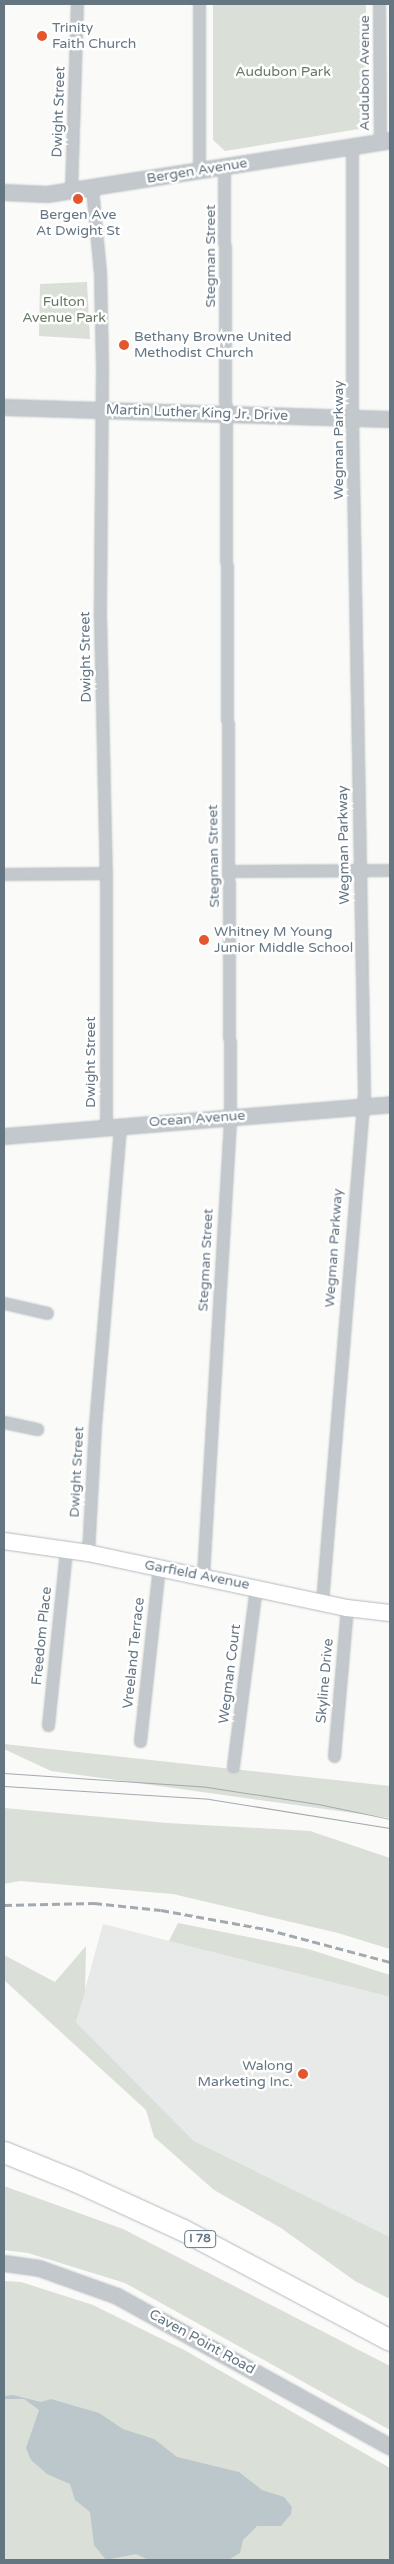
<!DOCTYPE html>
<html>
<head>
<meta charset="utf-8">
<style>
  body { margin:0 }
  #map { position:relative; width:394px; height:2564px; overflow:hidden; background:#fafaf8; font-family:"Varela Round",sans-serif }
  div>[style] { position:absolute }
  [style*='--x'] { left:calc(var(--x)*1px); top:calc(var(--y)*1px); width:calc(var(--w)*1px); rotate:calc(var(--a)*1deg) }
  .built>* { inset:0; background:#e8e9e9 }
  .green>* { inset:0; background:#dadfd7 }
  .water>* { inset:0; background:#bbc7cb }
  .roads { filter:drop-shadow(0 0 1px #b3babf) drop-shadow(0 0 1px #b3babf) }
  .minor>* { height:11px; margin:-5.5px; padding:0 5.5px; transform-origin:5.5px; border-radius:5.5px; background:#c3c8cc }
  .tertiary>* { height:15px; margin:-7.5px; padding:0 7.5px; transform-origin:7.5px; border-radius:7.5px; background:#c3c8cc }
  .secondary>* { height:16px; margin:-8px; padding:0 8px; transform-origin:8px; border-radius:8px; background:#fff }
  .motorway>* { height:21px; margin:-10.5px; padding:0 10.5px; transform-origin:10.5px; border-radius:10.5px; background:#fff }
  .tram>* { height:1px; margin:-0.5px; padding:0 0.5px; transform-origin:0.5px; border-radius:0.5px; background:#a2aab0 }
  .rail>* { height:3px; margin-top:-1.5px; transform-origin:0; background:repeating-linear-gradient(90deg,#a2aab0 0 8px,transparent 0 12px) }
  .dots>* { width:14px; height:14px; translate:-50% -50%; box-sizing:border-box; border:2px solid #fff; border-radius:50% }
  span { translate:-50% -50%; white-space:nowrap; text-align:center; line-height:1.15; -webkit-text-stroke:5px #fff; paint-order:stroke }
  .shield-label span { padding:1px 4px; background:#fff; border:1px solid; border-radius:4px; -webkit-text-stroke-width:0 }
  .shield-label { font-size:12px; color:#657683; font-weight:700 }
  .poi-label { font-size:14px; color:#657683 }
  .left { translate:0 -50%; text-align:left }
  .right { translate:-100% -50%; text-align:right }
  .park-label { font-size:14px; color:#687a64 }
  .street-label { font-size:14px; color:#657683 }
  .frame { position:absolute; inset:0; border:5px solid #657683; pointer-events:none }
</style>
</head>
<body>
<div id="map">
  <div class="built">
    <i style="clip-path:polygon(103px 1924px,390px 1997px,390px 2237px,194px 2141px,76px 2022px)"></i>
  </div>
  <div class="green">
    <i style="clip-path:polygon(213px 4px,366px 4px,365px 128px,225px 151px,213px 140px)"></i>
    <i style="clip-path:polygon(87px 282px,90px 339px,39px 336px,40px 284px)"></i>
    <i style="clip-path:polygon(4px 1744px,390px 1786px,390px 1818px,51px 1771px,4px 1749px)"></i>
    <i style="clip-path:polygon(4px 1808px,167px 1823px,310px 1831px,390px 1858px,390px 1949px,338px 1933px,173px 1894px,20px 1881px,4px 1884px)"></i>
    <i style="clip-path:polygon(178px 1923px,308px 1949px,390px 1975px,390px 1997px,169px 1941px)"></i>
    <i style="clip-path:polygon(86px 1946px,85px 1992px,76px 2022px,194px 2141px,390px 2237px,390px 2299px,355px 2281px,281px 2228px,214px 2190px,154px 2137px,146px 2110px,4px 1980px,4px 1955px,55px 1982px)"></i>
    <i style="clip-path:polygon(4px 2186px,123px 2229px,390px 2366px,390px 2430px,125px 2283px,28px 2253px,4px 2250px)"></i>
    <i style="clip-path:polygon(4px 2281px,21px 2282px,93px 2305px,186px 2351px,390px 2468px,390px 2560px,4px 2560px)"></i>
  </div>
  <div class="water">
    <i style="clip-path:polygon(13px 2395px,41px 2402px,51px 2399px,99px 2413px,123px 2429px,154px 2439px,177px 2457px,239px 2472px,262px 2490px,284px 2497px,292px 2507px,291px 2514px,281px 2526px,257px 2526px,243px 2540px,240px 2553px,230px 2559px,149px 2560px,136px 2554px,106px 2560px,94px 2545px,90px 2512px,75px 2500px,70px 2484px,47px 2474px,31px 2460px,26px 2448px,39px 2410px,24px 2399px,4px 2399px,4px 2396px)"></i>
  </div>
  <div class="roads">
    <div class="minor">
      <i style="--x:199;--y:4;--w:167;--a:90"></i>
      <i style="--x:379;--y:4;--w:137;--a:89.6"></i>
      <i style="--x:92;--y:188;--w:84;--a:84.6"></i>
      <i style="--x:100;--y:272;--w:96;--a:88.8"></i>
      <i style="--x:102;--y:368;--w:249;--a:90.5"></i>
      <i style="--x:100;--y:617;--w:256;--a:88.7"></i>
      <i style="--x:106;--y:873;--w:253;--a:90"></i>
      <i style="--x:71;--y:191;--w:187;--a:-88.2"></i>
      <i style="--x:229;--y:871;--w:161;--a:-0.4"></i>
      <i style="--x:4;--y:874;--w:102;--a:-0.6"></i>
      <i style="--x:4;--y:1303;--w:44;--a:13.1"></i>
      <i style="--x:4;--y:1422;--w:34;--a:12"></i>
      <i style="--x:88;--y:1553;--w:128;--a:-86.9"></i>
      <i style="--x:95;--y:1425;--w:301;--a:-85.2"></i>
      <i style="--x:203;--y:1575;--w:459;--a:-86.6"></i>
      <i style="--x:230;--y:1117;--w:950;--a:-90.36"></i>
      <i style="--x:322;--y:1602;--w:511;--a:-85.28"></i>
      <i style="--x:364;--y:1093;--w:675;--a:-91.02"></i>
      <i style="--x:352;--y:418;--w:272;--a:-90"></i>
      <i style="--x:48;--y:1725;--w:176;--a:-84.1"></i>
      <i style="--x:140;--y:1741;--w:175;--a:-83.8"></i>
      <i style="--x:334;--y:1756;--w:149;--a:-85"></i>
      <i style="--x:233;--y:1766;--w:181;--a:-82.7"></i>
    </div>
    <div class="tertiary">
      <i style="--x:4;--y:192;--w:43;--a:2.7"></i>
      <i style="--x:47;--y:194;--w:347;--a:-8.9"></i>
      <i style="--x:4;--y:407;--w:386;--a:1.8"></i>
      <i style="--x:4;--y:1136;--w:387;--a:-4.7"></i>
      <i style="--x:4;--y:2263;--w:35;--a:8"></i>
      <i style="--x:39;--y:2268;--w:83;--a:19.7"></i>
      <i style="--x:117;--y:2296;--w:312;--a:28.9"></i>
    </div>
    <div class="secondary">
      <i style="--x:4;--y:1541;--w:85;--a:8.1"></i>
      <i style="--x:88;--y:1553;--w:265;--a:12"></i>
      <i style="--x:347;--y:1608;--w:43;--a:6.6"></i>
    </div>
    <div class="motorway">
      <i style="--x:4;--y:2152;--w:80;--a:22.1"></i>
      <i style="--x:78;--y:2182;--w:115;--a:24.6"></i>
      <i style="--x:183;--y:2230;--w:234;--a:28"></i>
    </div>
  </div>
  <div class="tram">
    <i style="--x:4;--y:1773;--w:203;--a:3.9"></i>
    <i style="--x:207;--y:1787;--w:112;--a:8.7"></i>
    <i style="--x:318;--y:1804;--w:74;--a:11.8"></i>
    <i style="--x:4;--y:1786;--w:205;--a:3.6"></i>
    <i style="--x:209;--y:1799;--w:183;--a:9.1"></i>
  </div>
  <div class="rail">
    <i style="--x:4;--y:1905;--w:90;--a:-1.3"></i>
    <i style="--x:94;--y:1903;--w:67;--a:6"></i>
    <i style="--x:161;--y:1910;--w:107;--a:10.3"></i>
    <i style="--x:266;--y:1929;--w:128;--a:14.9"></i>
  </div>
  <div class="dots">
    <i style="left:42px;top:36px;background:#e4572e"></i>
    <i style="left:78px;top:199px;background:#e4572e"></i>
    <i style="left:124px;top:345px;background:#e4572e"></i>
    <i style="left:204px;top:940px;background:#e4572e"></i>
    <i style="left:303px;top:2074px;background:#e4572e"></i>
  </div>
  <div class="shield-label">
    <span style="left:200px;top:2239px">I 78</span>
  </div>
  <div class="poi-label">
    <span class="left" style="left:52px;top:36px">Trinity<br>Faith Church</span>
    <span style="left:78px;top:223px">Bergen Ave<br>At Dwight St</span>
    <span class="left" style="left:134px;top:345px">Bethany Browne United<br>Methodist Church</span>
    <span class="left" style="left:214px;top:940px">Whitney M Young<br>Junior Middle School</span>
    <span class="right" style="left:293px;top:2074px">Walong<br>Marketing Inc.</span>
  </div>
  <div class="park-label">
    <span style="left:283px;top:72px">Audubon Park</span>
    <span style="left:64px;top:310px">Fulton<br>Avenue Park</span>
  </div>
  <div class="street-label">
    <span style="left:365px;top:73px;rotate:-90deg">Audubon Avenue</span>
    <span style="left:59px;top:112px;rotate:-88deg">Dwight Street</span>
    <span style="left:197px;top:171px;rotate:-9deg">Bergen Avenue</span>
    <span style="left:211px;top:256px;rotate:-90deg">Stegman Street</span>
    <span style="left:197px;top:413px;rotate:2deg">Martin Luther King Jr. Drive</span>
    <span style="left:339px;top:440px;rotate:-90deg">Wegman Parkway</span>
    <span style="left:86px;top:657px;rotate:-91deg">Dwight Street</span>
    <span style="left:344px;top:845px;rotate:-91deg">Wegman Parkway</span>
    <span style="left:214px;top:856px;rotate:-91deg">Stegman Street</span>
    <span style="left:91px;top:1062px;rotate:-90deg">Dwight Street</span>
    <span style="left:197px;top:1119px;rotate:-4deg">Ocean Avenue</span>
    <span style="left:334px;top:1248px;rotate:-86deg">Wegman Parkway</span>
    <span style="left:206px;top:1260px;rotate:-87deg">Stegman Street</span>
    <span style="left:77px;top:1472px;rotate:-87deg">Dwight Street</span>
    <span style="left:197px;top:1575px;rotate:11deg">Garfield Avenue</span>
    <span style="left:42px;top:1636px;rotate:-84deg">Freedom Place</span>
    <span style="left:134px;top:1653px;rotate:-84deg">Vreeland Terrace</span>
    <span style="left:230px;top:1674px;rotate:-83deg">Wegman Court</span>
    <span style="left:325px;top:1681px;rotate:-85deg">Skyline Drive</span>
    <span style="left:202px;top:2342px;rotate:29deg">Caven Point Road</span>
  </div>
  <div class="frame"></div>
</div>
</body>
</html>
